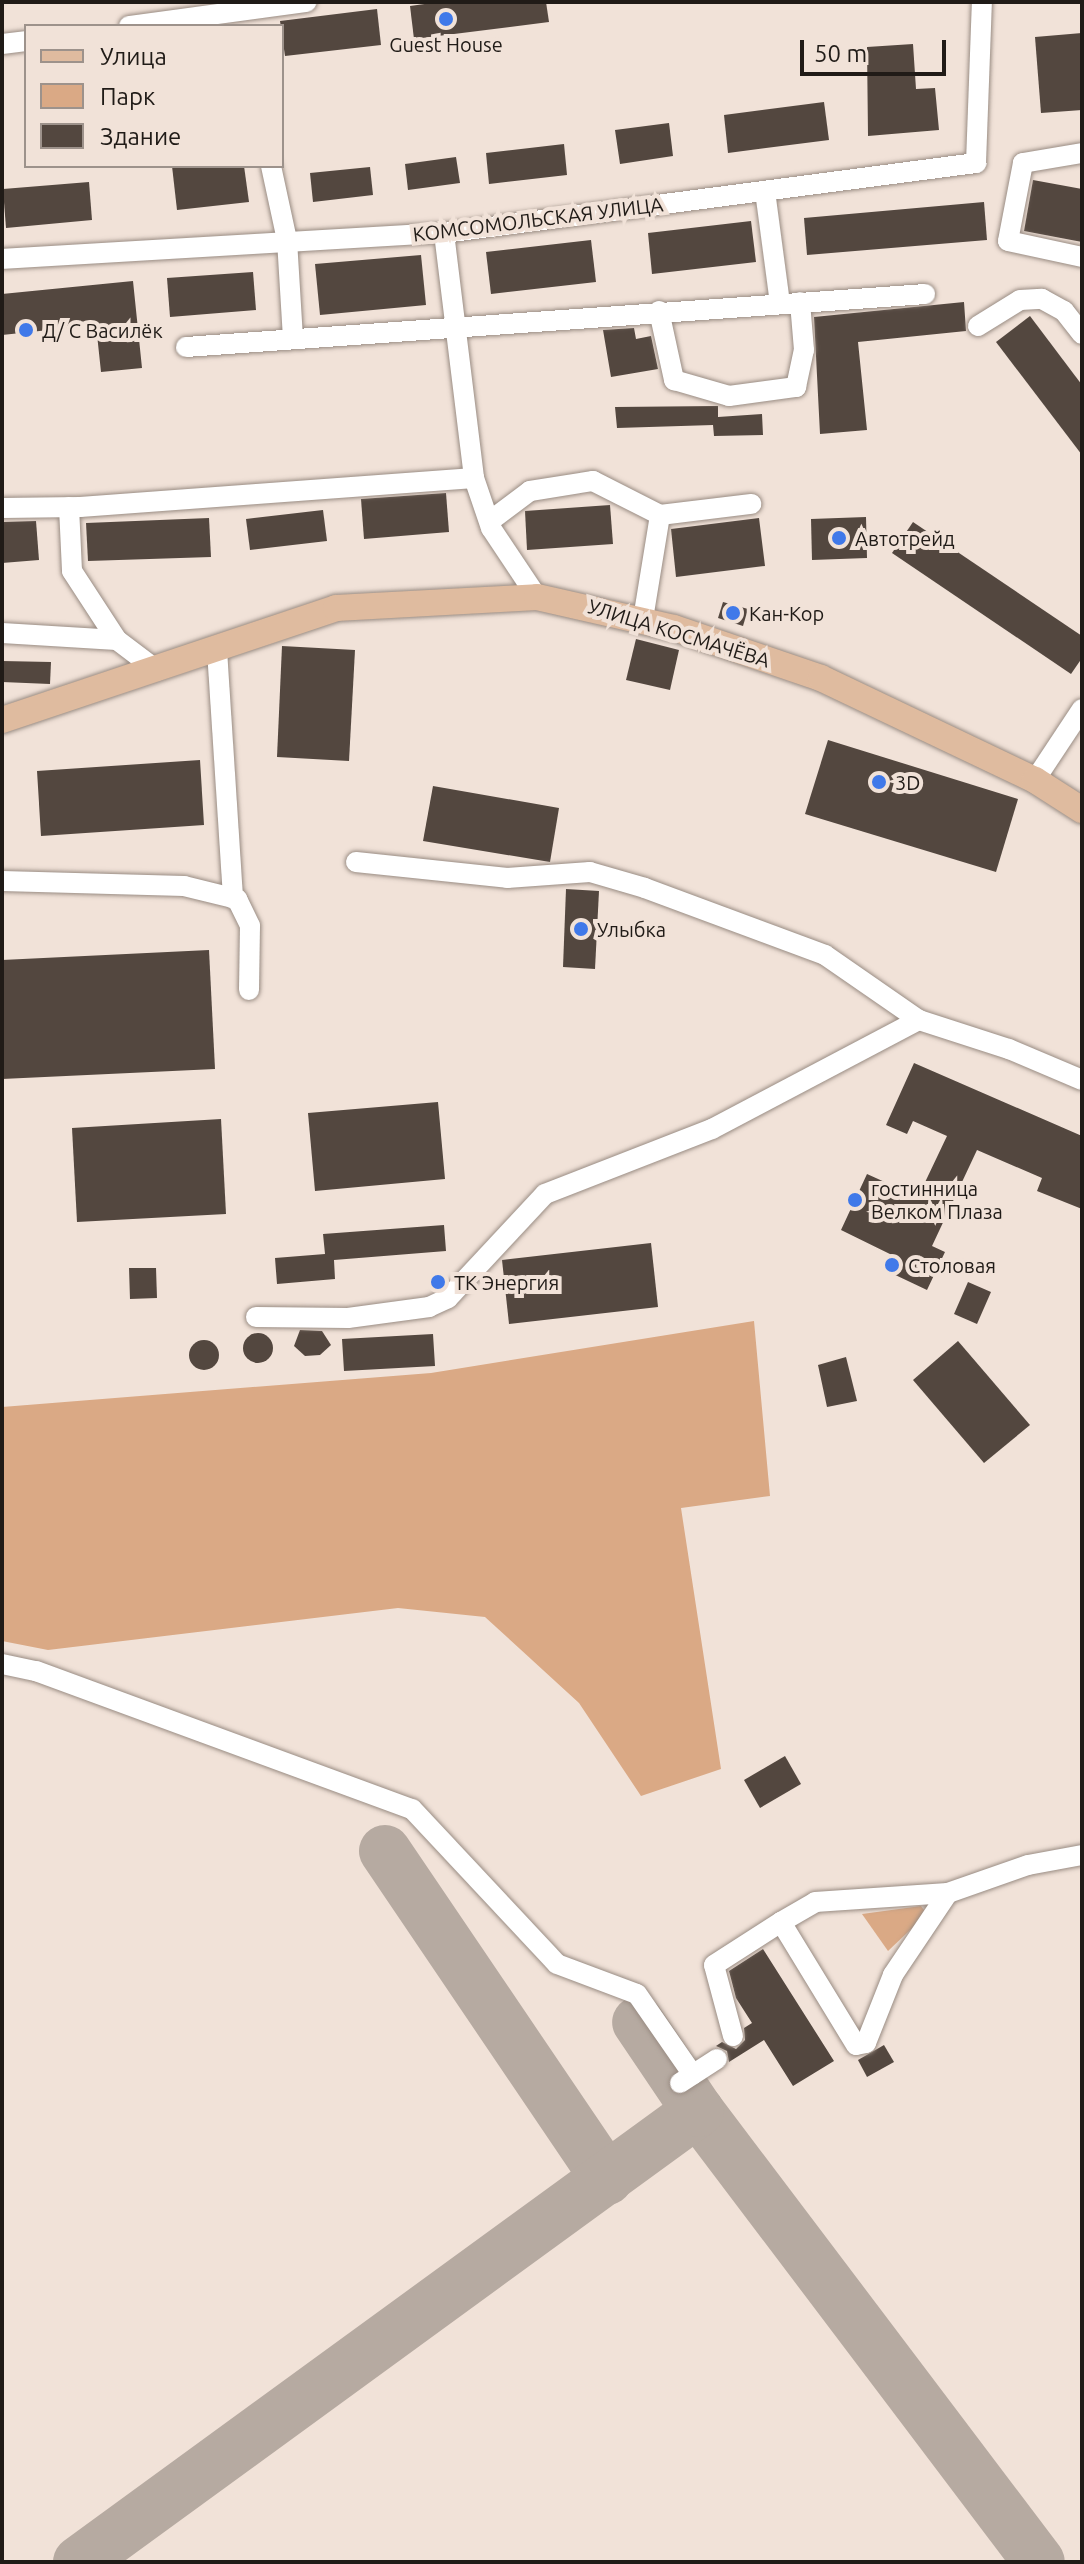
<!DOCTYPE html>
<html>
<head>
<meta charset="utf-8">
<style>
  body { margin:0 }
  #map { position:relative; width:1084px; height:2564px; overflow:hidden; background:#f1e2d8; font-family:Ubuntu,sans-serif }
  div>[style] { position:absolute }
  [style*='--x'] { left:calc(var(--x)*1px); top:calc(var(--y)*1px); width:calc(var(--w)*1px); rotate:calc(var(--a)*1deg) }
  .green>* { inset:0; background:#daa985 }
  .taxiway>* { height:52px; margin:-26px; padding:0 26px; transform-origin:26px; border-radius:26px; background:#b6aaa1 }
  .building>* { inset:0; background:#53473f }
  .round { border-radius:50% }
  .roads { filter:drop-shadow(0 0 2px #998c83) drop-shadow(0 0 2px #998c83) }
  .minor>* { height:20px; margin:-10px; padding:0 10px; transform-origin:10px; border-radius:10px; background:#fff }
  .major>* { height:26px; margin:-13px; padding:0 13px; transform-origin:13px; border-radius:13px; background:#dfbb9f }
  .dots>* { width:22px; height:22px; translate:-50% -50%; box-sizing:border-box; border:4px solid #f1e2d8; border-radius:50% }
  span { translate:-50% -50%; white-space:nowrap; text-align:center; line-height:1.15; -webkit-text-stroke:8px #f1e2d8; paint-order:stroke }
  .poi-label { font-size:20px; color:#201b17 }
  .left { translate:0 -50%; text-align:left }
  .street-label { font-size:20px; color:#201b17 }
  .frame { position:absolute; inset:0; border:4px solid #201b17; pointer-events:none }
  .legend { position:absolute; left:24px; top:24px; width:260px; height:144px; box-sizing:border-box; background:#f1e2d8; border:2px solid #9d928b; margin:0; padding:10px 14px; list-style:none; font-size:24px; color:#201b17 }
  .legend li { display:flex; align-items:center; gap:16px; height:40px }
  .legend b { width:40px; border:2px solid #9d928b }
  .scale { position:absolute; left:800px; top:40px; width:146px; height:36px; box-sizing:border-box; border:4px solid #201b17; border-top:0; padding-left:10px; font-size:24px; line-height:28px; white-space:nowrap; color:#201b17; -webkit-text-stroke:6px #f1e2d8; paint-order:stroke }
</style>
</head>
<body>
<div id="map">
  <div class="green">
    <i style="clip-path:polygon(754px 1321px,770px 1496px,681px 1508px,721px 1769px,641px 1796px,579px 1703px,485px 1617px,398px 1608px,48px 1650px,2px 1641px,2px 1407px,431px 1373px)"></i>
    <i style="clip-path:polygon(921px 1906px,927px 1914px,888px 1951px,862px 1914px)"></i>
  </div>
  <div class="taxiway">
    <i style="--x:385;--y:1851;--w:396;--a:55.9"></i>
    <i style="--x:698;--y:2111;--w:565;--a:52.91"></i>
    <i style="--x:79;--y:2562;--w:766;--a:-36.08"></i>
    <i style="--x:698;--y:2111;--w:107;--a:-124"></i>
  </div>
  <div class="building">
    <i style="clip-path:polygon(439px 2px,546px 2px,549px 22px,414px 39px,410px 6px)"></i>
    <i style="clip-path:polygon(377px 9px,381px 45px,285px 56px,280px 21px)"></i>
    <i style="clip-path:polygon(1082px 33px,1082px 110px,1041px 113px,1035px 37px)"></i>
    <i style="clip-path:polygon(913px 44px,916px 89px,935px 88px,939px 130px,868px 136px,867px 47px)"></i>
    <i style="clip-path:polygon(824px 102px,829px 140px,728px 153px,724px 115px)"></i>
    <i style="clip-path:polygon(669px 123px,673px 156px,620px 164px,615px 130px)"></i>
    <i style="clip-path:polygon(564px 144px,567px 175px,489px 184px,486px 153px)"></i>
    <i style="clip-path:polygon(456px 157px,460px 183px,408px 190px,405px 164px)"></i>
    <i style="clip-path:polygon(172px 166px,244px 166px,249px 202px,177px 210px)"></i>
    <i style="clip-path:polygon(370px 167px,373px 195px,313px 202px,310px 173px)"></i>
    <i style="clip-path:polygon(1033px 180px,1082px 189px,1082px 242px,1024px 231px)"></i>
    <i style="clip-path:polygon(89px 182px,92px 220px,6px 228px,3px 189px)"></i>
    <i style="clip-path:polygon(984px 202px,987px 240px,807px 255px,804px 218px)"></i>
    <i style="clip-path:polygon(751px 221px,756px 262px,652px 274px,648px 233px)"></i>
    <i style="clip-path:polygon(591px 240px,596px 282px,491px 294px,486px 252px)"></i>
    <i style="clip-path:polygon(421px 255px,426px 305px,320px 315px,315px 264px)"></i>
    <i style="clip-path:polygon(253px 272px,256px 310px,170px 317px,167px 278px)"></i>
    <i style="clip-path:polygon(133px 281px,142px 368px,101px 372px,96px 325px,2px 335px,2px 294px)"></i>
    <i style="clip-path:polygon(964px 302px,966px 331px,858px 342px,867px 430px,820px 434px,814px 317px)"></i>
    <i style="clip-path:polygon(1030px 316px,1082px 385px,1082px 455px,996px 342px)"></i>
    <i style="clip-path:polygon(634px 328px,636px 339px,651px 336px,658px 369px,611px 377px,603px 330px)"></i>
    <i style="clip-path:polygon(718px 406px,718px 417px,762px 414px,763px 435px,714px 436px,713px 425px,617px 428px,615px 407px)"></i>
    <i style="clip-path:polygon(446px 493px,449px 532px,364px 539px,361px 499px)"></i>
    <i style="clip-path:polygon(610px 505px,613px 544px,527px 550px,525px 511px)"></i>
    <i style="clip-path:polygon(323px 510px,327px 541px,250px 550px,246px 519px)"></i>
    <i style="clip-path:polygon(866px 517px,867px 558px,812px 560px,811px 519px)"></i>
    <i style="clip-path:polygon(209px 518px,211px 557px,88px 561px,86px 523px)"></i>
    <i style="clip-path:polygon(759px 518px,765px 566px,676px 577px,671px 529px)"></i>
    <i style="clip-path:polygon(36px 521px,39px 560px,2px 563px,2px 522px)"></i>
    <i style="clip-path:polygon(913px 522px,1082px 636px,1082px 658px,1071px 674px,892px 553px)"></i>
    <i style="clip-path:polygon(723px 602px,748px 609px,743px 626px,718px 618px)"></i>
    <i style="clip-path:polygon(636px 639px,679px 650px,670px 690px,626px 680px)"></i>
    <i style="clip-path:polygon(282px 646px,355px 650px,349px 761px,277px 757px)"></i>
    <i style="clip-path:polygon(2px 661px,51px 662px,50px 684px,2px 682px)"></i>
    <i style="clip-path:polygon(828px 740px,1018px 799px,996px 872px,805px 814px)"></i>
    <i style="clip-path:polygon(200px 760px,204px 825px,41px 836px,37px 771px)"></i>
    <i style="clip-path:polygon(433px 786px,559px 808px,550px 862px,423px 841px)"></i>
    <i style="clip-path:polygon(566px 889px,599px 891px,595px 969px,563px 967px)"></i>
    <i style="clip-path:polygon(209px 950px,215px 1069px,2px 1079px,2px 960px)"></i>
    <i style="clip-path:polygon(914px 1063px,1082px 1136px,1082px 1209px,1037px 1191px,1042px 1178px,977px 1150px,932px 1246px,945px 1252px,927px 1290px,889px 1272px,896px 1257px,841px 1230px,867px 1174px,918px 1197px,947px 1136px,913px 1121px,907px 1134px,886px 1125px)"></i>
    <i style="clip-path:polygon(438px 1102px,445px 1179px,315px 1191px,308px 1113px)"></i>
    <i style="clip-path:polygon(221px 1119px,226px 1214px,77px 1222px,72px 1128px)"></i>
    <i style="clip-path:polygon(444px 1225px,446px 1251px,334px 1260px,335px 1279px,277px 1284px,275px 1258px,325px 1254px,323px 1234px)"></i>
    <i style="clip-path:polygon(651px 1243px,658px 1307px,509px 1324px,502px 1260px)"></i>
    <i style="clip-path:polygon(129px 1268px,156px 1268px,157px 1298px,130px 1299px)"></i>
    <i style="clip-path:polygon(968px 1282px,991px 1292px,977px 1324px,954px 1314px)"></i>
    <i style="clip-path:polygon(300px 1330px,322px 1331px,331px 1345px,320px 1355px,305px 1356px,294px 1346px)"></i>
    <i class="round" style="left:243px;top:1333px;width:30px;height:30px"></i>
    <i style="clip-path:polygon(433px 1334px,435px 1366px,344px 1371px,342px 1339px)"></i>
    <i class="round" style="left:189px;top:1340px;width:30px;height:30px"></i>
    <i style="clip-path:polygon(958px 1341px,1030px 1425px,984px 1463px,913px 1380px)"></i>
    <i style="clip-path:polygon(846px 1357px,857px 1401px,827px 1407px,818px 1365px)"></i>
    <i style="clip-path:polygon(785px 1756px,801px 1784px,760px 1808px,744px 1780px)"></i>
    <i style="clip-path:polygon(763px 1949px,834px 2061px,793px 2086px,764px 2040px,729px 2062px,727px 2051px,716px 2046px,722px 2042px,736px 2049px,745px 2040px,744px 2028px,752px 2023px,736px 1998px,729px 1971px)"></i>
    <i style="clip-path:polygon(884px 2045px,894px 2062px,867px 2077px,858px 2060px)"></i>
  </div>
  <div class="roads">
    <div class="minor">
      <i style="--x:129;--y:26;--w:179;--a:-7.7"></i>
      <i style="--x:2;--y:44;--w:24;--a:-7"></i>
      <i style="--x:1082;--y:153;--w:60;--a:170.4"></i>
      <i style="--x:1023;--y:163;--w:79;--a:100.9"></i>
      <i style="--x:1008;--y:241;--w:76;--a:12.2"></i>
      <i style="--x:271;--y:166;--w:76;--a:77.8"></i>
      <i style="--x:287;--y:240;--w:99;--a:86.5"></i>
      <i style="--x:765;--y:191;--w:113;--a:82.4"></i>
      <i style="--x:444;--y:233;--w:247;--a:83"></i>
      <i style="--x:474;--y:478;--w:53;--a:71.2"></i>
      <i style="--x:491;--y:528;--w:83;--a:56.3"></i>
      <i style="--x:2;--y:259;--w:443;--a:-3.4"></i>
      <i style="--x:444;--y:233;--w:537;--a:-7.5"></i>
      <i style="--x:976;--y:163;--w:161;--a:-87.9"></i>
      <i style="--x:659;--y:311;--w:71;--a:77.7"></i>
      <i style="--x:674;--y:380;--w:57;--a:16.2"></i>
      <i style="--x:729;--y:396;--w:68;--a:-7.7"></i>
      <i style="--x:796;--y:387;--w:38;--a:-78"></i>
      <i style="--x:804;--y:350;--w:48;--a:-94.8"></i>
      <i style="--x:978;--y:326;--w:49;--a:-31.8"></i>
      <i style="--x:1020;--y:300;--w:22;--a:-3"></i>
      <i style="--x:1042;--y:299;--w:25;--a:29"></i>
      <i style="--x:1064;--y:311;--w:29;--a:52"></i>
      <i style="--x:186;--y:347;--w:741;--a:-4.1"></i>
      <i style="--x:69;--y:507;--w:64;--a:87.3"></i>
      <i style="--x:72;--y:571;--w:82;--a:56.9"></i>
      <i style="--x:2;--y:508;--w:78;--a:-0.7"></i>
      <i style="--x:80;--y:507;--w:395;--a:-4.2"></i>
      <i style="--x:490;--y:521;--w:50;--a:-36.9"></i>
      <i style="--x:530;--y:491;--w:64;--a:-9"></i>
      <i style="--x:593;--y:481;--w:75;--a:26.9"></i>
      <i style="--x:643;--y:619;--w:105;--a:-80.7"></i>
      <i style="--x:660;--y:515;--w:92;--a:-6.9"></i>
      <i style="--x:2;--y:633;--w:115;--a:3.5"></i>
      <i style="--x:117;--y:640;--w:51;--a:37.1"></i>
      <i style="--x:217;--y:650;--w:249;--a:86.3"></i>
      <i style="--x:1035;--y:780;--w:85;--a:-56.5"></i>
      <i style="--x:356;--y:862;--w:152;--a:6"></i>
      <i style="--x:507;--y:878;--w:83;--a:-4.1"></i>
      <i style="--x:590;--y:872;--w:57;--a:16.2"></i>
      <i style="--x:645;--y:888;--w:192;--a:20.4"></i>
      <i style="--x:825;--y:955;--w:114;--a:34.7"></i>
      <i style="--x:919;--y:1020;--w:95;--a:17.9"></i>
      <i style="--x:1009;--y:1049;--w:79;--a:23"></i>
      <i style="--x:2;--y:881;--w:182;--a:1.6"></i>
      <i style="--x:184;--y:886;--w:55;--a:13.8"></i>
      <i style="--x:237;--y:899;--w:30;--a:64"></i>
      <i style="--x:250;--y:926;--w:64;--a:90.9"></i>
      <i style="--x:256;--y:1317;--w:92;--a:0.6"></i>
      <i style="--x:348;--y:1318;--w:82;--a:-7.7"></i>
      <i style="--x:429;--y:1307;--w:21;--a:-25"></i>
      <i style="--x:448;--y:1298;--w:142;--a:-47"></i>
      <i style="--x:545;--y:1194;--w:179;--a:-21.3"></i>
      <i style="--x:712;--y:1129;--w:234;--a:-27.8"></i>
      <i style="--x:2;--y:1664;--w:35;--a:12"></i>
      <i style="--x:36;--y:1671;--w:401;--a:20.2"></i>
      <i style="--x:412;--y:1809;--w:212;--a:46.9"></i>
      <i style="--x:557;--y:1964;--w:85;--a:20.6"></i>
      <i style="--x:637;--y:1994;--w:98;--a:55.3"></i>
      <i style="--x:948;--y:1893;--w:99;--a:123.9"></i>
      <i style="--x:893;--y:1975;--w:73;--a:111.7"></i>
      <i style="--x:866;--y:2043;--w:10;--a:169"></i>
      <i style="--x:856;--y:2045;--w:144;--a:-121.4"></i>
      <i style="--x:781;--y:1922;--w:39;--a:-30"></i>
      <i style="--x:815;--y:1902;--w:133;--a:-3.9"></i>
      <i style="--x:948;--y:1893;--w:85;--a:-19.3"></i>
      <i style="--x:1028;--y:1865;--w:55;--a:-10.5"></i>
      <i style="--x:733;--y:2036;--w:73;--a:-105"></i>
      <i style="--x:714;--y:1965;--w:80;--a:-32.7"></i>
      <i style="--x:680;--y:2083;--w:44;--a:-33"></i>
    </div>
    <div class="major">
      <i style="--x:2;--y:720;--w:352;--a:-18.5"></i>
      <i style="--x:336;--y:608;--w:201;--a:-3.1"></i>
      <i style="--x:537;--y:597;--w:140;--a:12.8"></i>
      <i style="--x:674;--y:628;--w:155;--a:18.8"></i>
      <i style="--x:821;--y:678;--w:237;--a:25.5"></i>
      <i style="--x:1035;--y:780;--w:56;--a:32.6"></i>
    </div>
  </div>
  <div class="dots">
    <i style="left:446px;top:19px;background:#4079e9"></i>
    <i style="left:26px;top:330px;background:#4079e9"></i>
    <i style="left:839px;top:538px;background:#4079e9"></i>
    <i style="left:733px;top:613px;background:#4079e9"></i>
    <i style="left:879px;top:782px;background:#4079e9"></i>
    <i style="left:581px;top:929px;background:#4079e9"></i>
    <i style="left:855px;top:1200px;background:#4079e9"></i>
    <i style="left:892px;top:1265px;background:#4079e9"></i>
    <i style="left:438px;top:1282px;background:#4079e9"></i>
  </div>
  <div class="poi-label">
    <span style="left:446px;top:44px">Guest House</span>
    <span class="left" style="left:42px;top:330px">Д/ С Василёк</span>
    <span class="left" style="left:855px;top:538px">Автотрейд</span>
    <span class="left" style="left:749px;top:613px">Кан-Кор</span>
    <span class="left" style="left:895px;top:782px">3D</span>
    <span class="left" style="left:597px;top:929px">Улыбка</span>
    <span class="left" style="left:871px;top:1200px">гостинница<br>Велком Плаза</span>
    <span class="left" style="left:908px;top:1265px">Столовая</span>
    <span class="left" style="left:454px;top:1282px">ТК Энергия</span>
  </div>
  <div class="street-label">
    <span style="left:538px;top:219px;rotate:-7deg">КОМСОМОЛЬСКАЯ УЛИЦА</span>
    <span style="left:679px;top:633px;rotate:17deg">УЛИЦА КОСМАЧЁВА</span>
  </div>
  <div class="frame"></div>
  <ul class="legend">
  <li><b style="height:10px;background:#dfbb9f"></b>Улица</li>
  <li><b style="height:22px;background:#daa985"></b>Парк</li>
  <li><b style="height:22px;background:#53473f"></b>Здание</li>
  </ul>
  <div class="scale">50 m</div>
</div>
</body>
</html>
